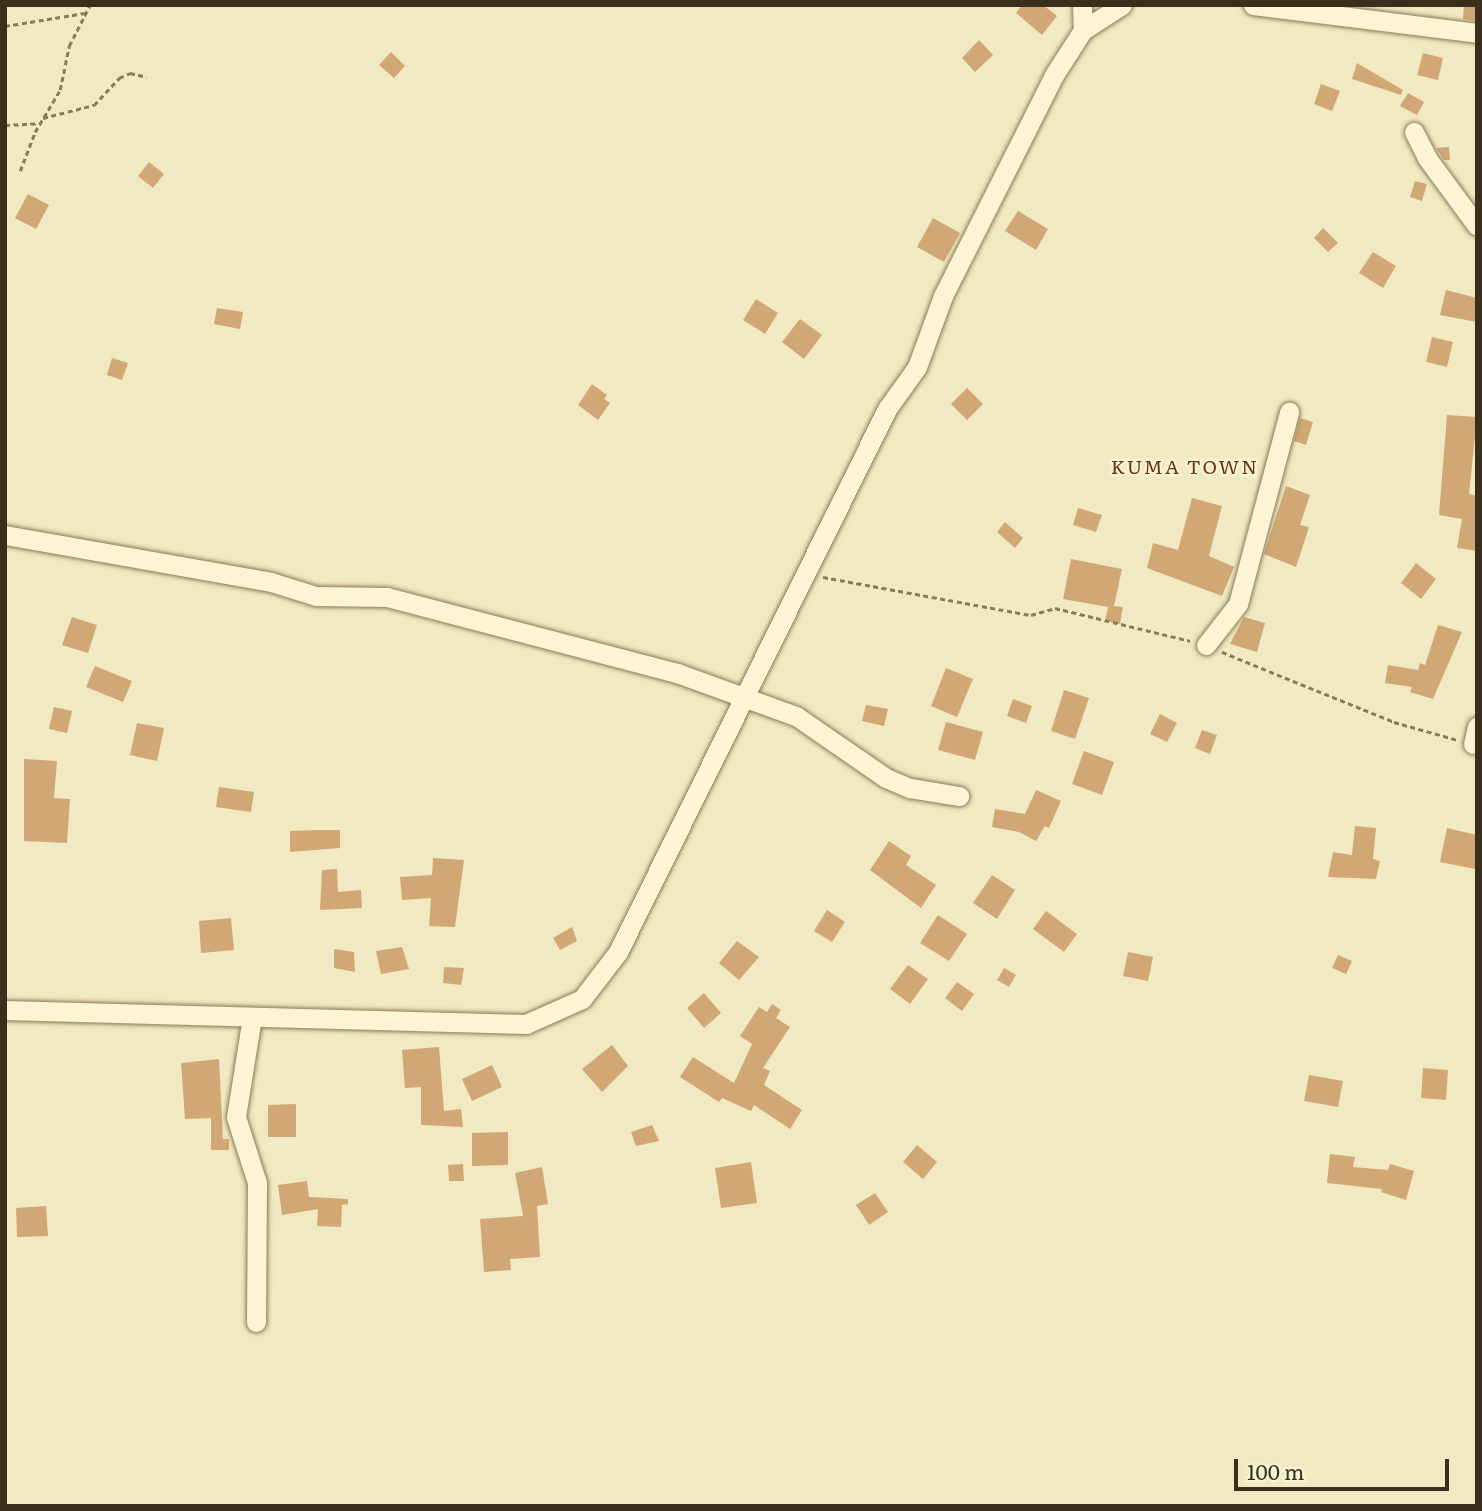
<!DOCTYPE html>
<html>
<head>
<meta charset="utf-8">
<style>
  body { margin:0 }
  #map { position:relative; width:1482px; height:1511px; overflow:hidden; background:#f0e9c1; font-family:Literata,serif }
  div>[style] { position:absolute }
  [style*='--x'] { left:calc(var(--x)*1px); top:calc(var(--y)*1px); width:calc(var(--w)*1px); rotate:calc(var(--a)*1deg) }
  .building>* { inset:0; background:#d1a875 }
  .path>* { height:2.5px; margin-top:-1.25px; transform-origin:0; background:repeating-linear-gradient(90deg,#8b7a58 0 5px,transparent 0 8.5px) }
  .roads { filter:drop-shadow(0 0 2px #8b7a58) drop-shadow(0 0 2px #8b7a58) }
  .minor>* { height:19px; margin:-9.5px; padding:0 9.5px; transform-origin:9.5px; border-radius:9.5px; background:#fbf5d5 }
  span { translate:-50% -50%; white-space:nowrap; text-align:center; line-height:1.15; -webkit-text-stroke:5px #f7f2d2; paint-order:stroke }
  .neighbourhood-label { font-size:19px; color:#69351a; letter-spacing:2px }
  .frame { position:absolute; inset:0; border:7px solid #3a2f1d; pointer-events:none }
  .scale { position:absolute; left:1234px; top:1459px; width:215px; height:32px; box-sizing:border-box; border:4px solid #3a2f1d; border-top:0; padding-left:9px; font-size:21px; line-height:24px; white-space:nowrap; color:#3a2f1d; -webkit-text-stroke:5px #f7f2d2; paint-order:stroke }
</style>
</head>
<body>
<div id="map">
  <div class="building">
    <i style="clip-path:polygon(1022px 5px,1043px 5px,1057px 16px,1042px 35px,1016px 13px)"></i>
    <i style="clip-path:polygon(1464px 5px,1477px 5px,1477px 21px,1463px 19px)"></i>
    <i style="clip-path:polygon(979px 40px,993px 55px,975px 72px,962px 58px)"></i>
    <i style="clip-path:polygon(391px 52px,405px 66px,394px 78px,379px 65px)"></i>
    <i style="clip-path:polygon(1423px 53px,1443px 58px,1438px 80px,1417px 75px)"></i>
    <i style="clip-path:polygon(1357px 63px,1403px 90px,1401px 95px,1352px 79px)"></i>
    <i style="clip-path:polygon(1321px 84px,1340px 91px,1332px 111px,1314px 104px)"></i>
    <i style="clip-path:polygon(1408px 93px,1424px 102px,1417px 115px,1400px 106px)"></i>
    <i style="clip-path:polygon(1449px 147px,1450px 160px,1444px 160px,1436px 148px)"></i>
    <i style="clip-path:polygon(149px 162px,164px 174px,153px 188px,138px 176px)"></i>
    <i style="clip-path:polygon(1415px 181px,1427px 184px,1422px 201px,1410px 197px)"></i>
    <i style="clip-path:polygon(28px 194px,49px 205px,36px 229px,15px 218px)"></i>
    <i style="clip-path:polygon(1018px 211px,1048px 229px,1036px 250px,1005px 231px)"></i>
    <i style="clip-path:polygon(933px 218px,960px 233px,944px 262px,917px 247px)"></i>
    <i style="clip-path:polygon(1323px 228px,1338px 243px,1328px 252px,1314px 238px)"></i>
    <i style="clip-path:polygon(1373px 252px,1396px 266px,1383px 288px,1359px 273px)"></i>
    <i style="clip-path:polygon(1446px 290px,1477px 298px,1477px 322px,1440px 315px)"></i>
    <i style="clip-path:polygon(756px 299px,778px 313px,765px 334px,743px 320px)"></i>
    <i style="clip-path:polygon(217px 308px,243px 312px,240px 329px,214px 324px)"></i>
    <i style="clip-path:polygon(800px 319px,822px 335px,804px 359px,782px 342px)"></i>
    <i style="clip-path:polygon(1432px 337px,1453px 342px,1447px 367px,1426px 362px)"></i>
    <i style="clip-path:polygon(112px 358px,128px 363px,122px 380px,107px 375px)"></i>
    <i style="clip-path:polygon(592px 384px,607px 395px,604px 399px,610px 403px,598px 420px,578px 405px)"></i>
    <i style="clip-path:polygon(967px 388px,983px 404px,967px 420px,951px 404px)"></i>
    <i style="clip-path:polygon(1447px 415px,1477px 417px,1469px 494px,1477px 496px,1477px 551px,1457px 548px,1462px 519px,1439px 515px)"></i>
    <i style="clip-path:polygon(1300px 418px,1313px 422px,1306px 445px,1294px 441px)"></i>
    <i style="clip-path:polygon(1286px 486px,1310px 495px,1300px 525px,1309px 527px,1296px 567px,1264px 554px)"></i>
    <i style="clip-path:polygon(1192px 498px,1222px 506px,1209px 556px,1234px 567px,1222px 596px,1147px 568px,1153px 543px,1178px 550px)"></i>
    <i style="clip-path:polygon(1078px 508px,1102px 515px,1096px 532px,1073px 525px)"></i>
    <i style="clip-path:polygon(1005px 522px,1023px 538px,1015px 548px,997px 532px)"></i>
    <i style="clip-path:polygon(1071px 559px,1122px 569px,1114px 606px,1123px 607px,1120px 624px,1105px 621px,1108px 607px,1063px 599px)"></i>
    <i style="clip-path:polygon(1416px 563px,1436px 579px,1421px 599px,1401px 583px)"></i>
    <i style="clip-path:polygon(72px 617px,97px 625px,88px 653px,62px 645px)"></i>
    <i style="clip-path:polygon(1244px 617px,1265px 623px,1257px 652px,1230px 644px)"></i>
    <i style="clip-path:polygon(1438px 625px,1462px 632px,1433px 699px,1410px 692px,1412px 687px,1385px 683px,1388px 665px,1418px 670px,1420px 663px,1425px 665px)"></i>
    <i style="clip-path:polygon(95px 666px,132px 681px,123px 702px,86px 687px)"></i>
    <i style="clip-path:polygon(946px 668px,973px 679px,957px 717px,931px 706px)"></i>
    <i style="clip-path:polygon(1064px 690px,1089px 698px,1075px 739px,1051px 731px)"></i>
    <i style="clip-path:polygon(1013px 699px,1032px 706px,1026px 723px,1007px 716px)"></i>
    <i style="clip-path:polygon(866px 705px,888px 709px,884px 726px,862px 721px)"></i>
    <i style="clip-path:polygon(54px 707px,72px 711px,67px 733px,49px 729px)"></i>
    <i style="clip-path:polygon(1160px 714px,1177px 723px,1167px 742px,1150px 734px)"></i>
    <i style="clip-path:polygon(946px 722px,983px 732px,975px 760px,938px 750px)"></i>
    <i style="clip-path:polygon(137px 723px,164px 728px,157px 761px,130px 755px)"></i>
    <i style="clip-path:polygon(1202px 730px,1217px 735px,1210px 754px,1195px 748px)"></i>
    <i style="clip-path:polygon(1084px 751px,1114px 762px,1102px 795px,1072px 784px)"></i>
    <i style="clip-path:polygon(24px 759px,57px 761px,54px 798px,70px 799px,67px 843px,24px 841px)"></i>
    <i style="clip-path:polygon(219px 787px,254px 792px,251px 812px,216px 807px)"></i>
    <i style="clip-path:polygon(1036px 790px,1061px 801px,1049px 828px,1045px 826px,1036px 841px,1019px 832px,992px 827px,995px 809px,1025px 814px)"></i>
    <i style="clip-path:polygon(1355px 826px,1376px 828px,1373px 859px,1380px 861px,1376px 879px,1328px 877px,1333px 852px,1352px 855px)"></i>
    <i style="clip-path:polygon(1447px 828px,1477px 835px,1475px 869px,1440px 862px)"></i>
    <i style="clip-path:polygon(315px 830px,340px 830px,340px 848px,290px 852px,290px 831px)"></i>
    <i style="clip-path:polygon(889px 841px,911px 856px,906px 865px,936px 885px,921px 908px,870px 870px)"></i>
    <i style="clip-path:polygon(433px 858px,464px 860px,455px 927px,429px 926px,431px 898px,402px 900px,400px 877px,432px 875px)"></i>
    <i style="clip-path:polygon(337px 869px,338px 892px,361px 890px,362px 908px,320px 910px,322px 870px)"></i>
    <i style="clip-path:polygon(992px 875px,1015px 890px,997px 919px,973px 903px)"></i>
    <i style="clip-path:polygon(827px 910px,845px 922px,832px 942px,814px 931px)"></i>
    <i style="clip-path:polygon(1046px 911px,1077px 934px,1064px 952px,1033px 929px)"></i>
    <i style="clip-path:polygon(938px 915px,967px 934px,949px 961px,920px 943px)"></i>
    <i style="clip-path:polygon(231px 918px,234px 950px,201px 953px,199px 921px)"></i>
    <i style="clip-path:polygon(572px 927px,577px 941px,560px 950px,553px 938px)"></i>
    <i style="clip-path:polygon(737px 941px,759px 957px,739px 980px,719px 963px)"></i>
    <i style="clip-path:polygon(402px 947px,409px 969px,381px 974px,376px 951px)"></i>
    <i style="clip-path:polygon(334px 949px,354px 952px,355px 972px,334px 968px)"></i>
    <i style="clip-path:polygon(1128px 952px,1153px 957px,1148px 981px,1123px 976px)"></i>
    <i style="clip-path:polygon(1338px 955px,1352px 961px,1346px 974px,1332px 968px)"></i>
    <i style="clip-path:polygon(908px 965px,928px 979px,910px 1004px,890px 989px)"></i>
    <i style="clip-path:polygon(444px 967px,464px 968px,461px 985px,443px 983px)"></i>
    <i style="clip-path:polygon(1004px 968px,1016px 975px,1009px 987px,997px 980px)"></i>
    <i style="clip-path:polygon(957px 982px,974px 994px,962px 1011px,945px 998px)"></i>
    <i style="clip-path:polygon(704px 993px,721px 1013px,704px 1028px,687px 1008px)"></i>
    <i style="clip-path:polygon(772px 1004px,781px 1010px,776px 1018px,790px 1027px,763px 1068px,770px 1071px,764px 1085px,802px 1110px,790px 1129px,754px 1105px,751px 1111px,722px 1098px,719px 1102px,680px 1077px,693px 1057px,734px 1083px,752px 1044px,740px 1036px,759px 1007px,767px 1012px)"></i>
    <i style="clip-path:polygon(612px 1045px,628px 1066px,602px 1092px,582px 1069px)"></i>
    <i style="clip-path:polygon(439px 1047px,444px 1111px,461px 1109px,463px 1127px,421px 1125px,421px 1087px,405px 1088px,402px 1050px)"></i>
    <i style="clip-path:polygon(219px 1059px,223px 1139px,229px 1139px,229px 1150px,211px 1150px,211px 1118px,185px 1119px,181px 1063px)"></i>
    <i style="clip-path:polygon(492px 1065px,502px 1087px,472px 1101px,462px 1079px)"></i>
    <i style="clip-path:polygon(1423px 1068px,1448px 1070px,1446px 1100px,1421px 1098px)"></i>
    <i style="clip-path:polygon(1309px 1075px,1343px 1081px,1338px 1107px,1304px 1101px)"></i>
    <i style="clip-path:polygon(296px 1104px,296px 1137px,268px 1137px,268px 1105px)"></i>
    <i style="clip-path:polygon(652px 1125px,659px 1141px,636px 1146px,631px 1132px)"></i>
    <i style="clip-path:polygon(508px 1132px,508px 1165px,472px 1166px,472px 1133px)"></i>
    <i style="clip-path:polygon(917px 1145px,937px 1162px,923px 1179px,903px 1162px)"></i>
    <i style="clip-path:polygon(1330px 1154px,1355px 1157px,1353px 1167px,1388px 1170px,1390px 1164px,1414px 1171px,1406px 1200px,1381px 1192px,1382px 1189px,1327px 1183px)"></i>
    <i style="clip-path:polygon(751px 1162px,757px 1203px,721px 1208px,715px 1168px)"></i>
    <i style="clip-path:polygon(463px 1164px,464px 1181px,449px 1181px,448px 1165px)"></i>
    <i style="clip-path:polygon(542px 1167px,548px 1204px,537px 1206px,540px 1257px,510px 1259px,511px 1270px,484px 1272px,480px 1219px,523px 1216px,515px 1173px)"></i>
    <i style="clip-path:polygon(307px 1181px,309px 1197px,348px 1199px,348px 1204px,342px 1205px,341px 1227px,317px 1226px,318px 1209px,282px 1215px,278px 1185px)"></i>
    <i style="clip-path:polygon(875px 1193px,888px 1212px,869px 1225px,856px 1205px)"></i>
    <i style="clip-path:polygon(46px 1206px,48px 1236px,17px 1237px,16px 1208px)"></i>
  </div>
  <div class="path">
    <i style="--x:5;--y:26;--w:81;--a:-9.2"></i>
    <i style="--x:43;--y:118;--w:53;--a:-14.3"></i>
    <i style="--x:94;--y:105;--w:37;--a:-47"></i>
    <i style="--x:119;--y:78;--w:12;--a:-24"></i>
    <i style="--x:130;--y:73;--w:17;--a:13"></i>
    <i style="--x:5;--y:125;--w:35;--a:-3"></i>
    <i style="--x:20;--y:171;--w:42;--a:-69"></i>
    <i style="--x:35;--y:132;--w:49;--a:-59.2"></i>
    <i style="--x:60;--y:90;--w:45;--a:-78.4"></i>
    <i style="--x:69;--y:46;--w:46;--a:-62.9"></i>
    <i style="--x:823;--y:577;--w:211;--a:10.4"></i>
    <i style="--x:1031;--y:615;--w:25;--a:-16"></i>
    <i style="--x:1055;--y:608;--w:139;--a:13.7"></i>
    <i style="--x:1222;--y:652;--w:186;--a:22.1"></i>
    <i style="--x:1394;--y:722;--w:66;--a:15.7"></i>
  </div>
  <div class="roads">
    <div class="minor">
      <i style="--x:1082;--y:5;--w:25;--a:88"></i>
      <i style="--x:1253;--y:5;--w:226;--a:7.1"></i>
      <i style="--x:1414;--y:132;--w:29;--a:63"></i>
      <i style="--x:1427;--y:158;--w:84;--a:53.7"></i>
      <i style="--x:5;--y:535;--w:270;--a:10"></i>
      <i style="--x:271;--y:582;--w:47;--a:17.3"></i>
      <i style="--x:316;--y:596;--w:71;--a:0.8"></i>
      <i style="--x:387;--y:597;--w:300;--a:14.7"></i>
      <i style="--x:677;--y:673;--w:127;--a:19.9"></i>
      <i style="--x:796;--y:716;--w:109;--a:34.6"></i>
      <i style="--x:886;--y:778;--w:26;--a:23"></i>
      <i style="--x:910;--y:788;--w:50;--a:9.3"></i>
      <i style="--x:1206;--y:645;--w:52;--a:-52"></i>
      <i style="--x:1238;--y:604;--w:199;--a:-75.1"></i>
      <i style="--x:1473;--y:744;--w:18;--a:-77"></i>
      <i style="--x:5;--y:1010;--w:521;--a:1.54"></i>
      <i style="--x:526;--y:1024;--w:61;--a:-24.1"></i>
      <i style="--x:582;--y:999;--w:59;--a:-52.5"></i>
      <i style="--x:618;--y:952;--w:606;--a:-63.65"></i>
      <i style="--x:887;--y:409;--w:52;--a:-54.5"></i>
      <i style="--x:917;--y:367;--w:76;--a:-69.9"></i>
      <i style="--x:943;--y:296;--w:247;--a:-63.3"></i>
      <i style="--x:1054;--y:75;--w:54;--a:-57.2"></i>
      <i style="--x:1083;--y:30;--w:46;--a:-32.7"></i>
      <i style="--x:252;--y:1017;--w:101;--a:99.1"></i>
      <i style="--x:236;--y:1117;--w:69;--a:72.3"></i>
      <i style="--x:257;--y:1183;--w:139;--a:90.4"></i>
    </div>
  </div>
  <div class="neighbourhood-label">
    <span style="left:1185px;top:467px">KUMA TOWN</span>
  </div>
  <div class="frame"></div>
  <div class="scale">100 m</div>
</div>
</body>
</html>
